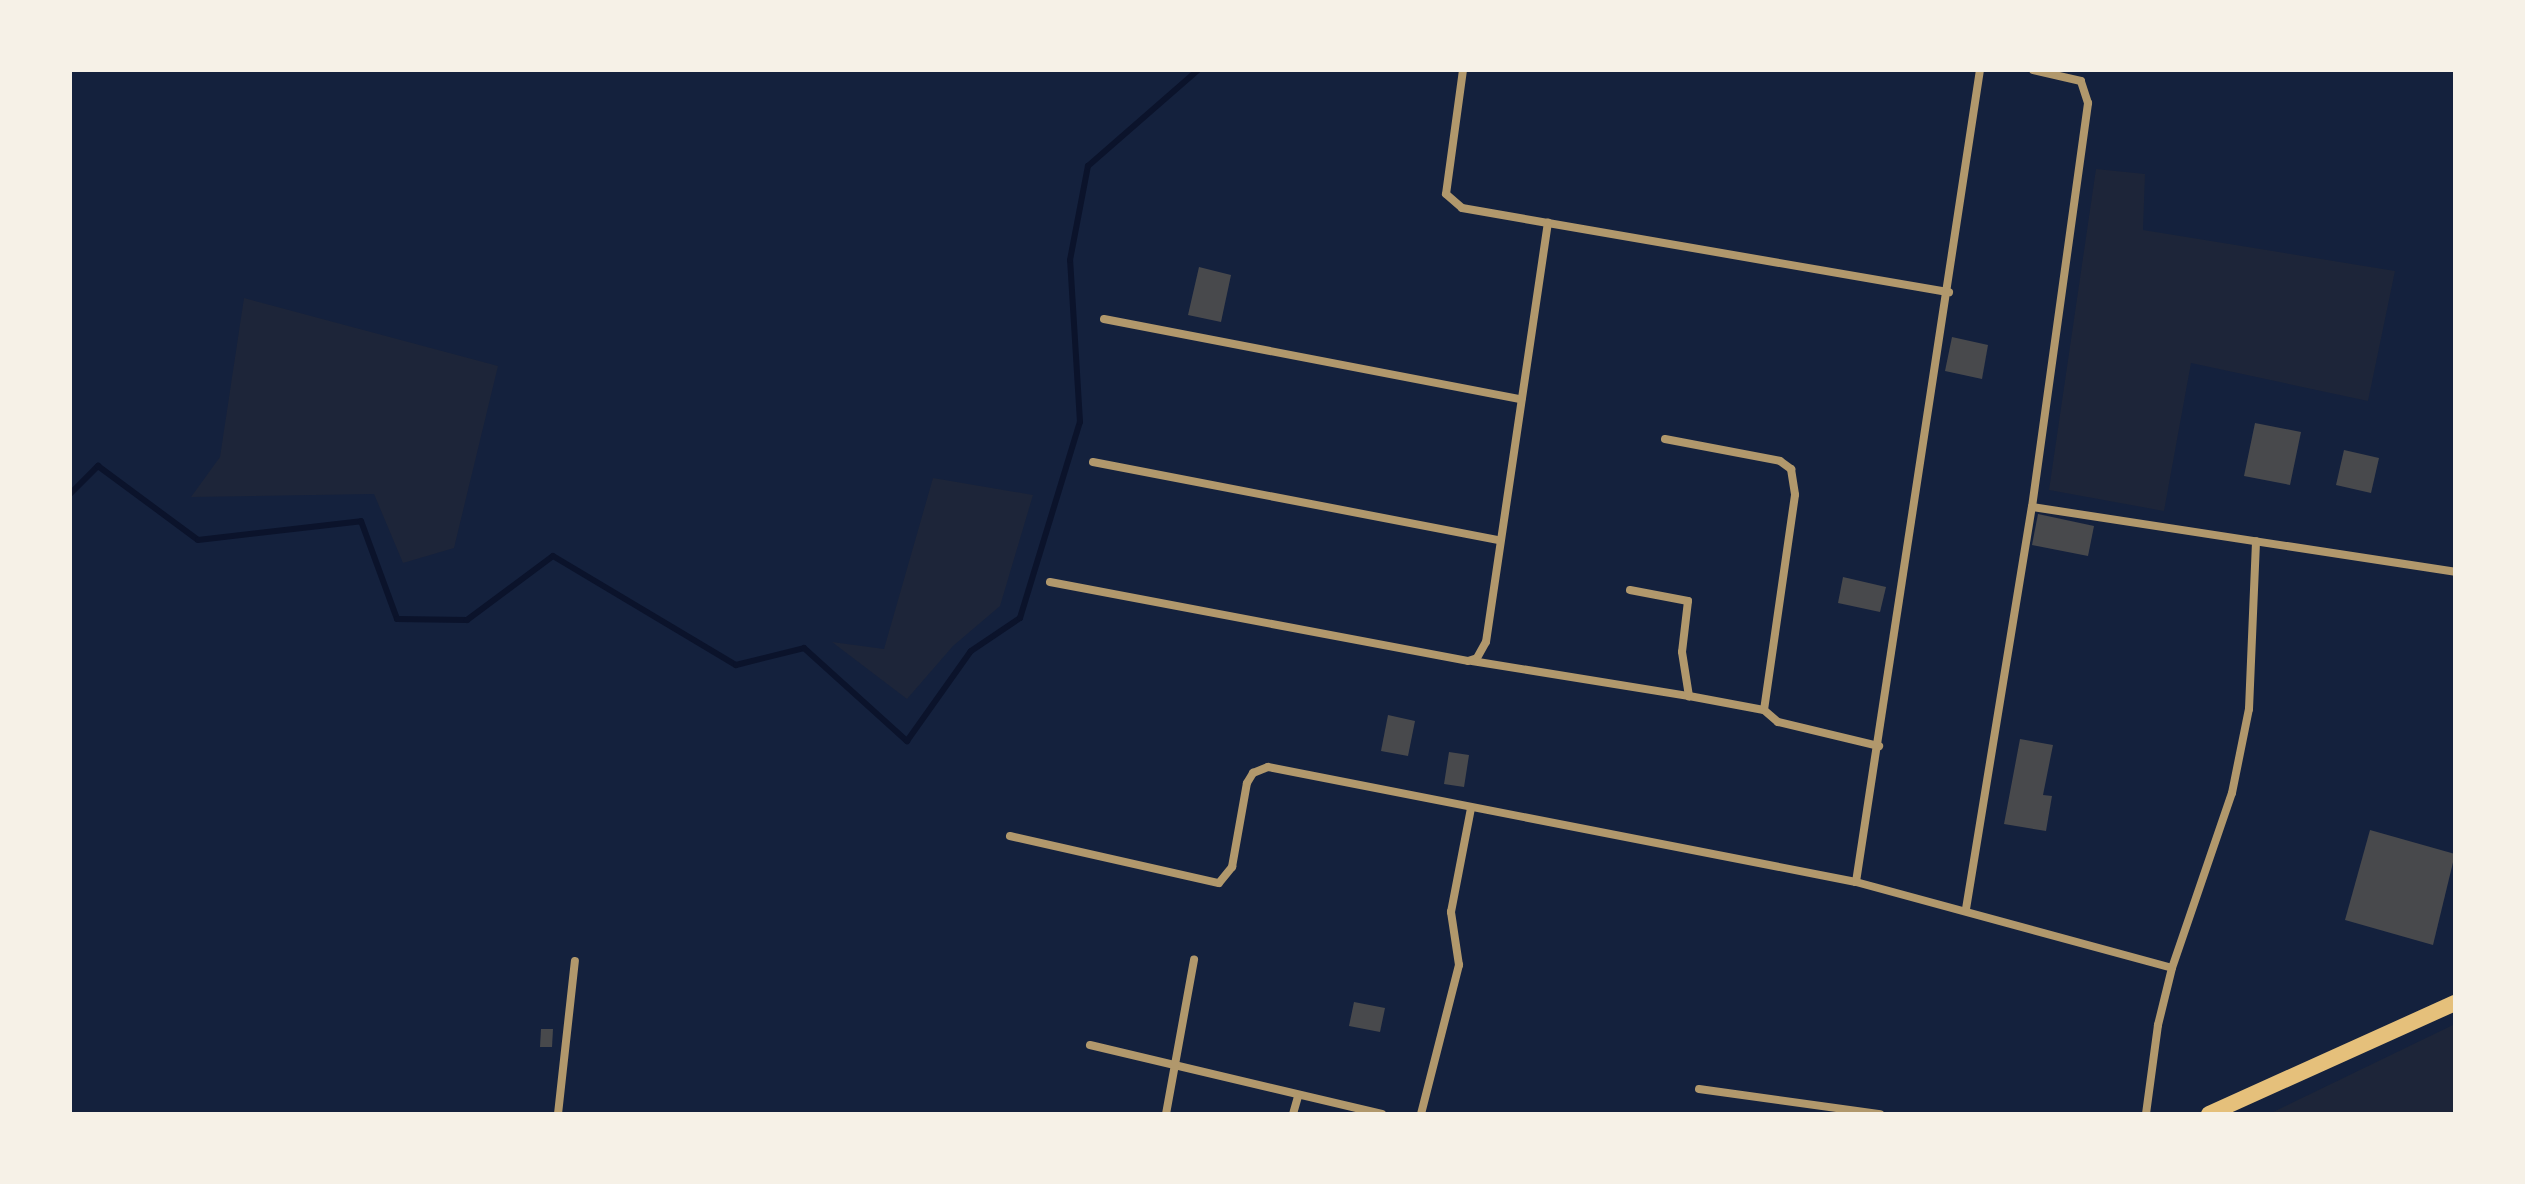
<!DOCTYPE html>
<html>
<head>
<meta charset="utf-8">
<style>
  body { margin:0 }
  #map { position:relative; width:2525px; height:1184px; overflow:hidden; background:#14213d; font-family:"Golos Text",sans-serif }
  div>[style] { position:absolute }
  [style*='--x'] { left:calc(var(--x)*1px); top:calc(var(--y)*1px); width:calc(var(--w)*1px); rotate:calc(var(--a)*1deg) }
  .green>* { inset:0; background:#1d2539 }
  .stream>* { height:6px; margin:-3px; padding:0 3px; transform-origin:3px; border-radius:3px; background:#0b132b }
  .building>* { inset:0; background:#48494c }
  .minor>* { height:8px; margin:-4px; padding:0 4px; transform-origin:4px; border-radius:4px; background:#b1986c }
  .primary>* { height:16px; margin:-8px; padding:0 8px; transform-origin:8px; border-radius:8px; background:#e5c07b }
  span { translate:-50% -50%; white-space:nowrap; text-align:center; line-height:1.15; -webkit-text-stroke:8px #f6f1e7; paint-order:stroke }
  .frame { position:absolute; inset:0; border:72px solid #f6f1e7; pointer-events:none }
</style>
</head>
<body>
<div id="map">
  <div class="green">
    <i style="clip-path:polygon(2096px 169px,2145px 174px,2143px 230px,2395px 271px,2368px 401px,2191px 363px,2164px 511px,2049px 490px)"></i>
    <i style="clip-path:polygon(244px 298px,498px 366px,454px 548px,403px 563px,374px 494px,191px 497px,220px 457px)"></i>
    <i style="clip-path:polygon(933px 478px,1033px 495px,1000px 606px,953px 646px,907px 699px,832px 642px,884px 649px)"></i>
    <i style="clip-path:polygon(2455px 1024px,2455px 1114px,2269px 1114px)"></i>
  </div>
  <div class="stream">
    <i style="--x:70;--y:494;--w:40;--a:-45"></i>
    <i style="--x:98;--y:466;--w:124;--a:36.5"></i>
    <i style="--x:198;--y:540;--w:164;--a:-6.6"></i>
    <i style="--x:361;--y:521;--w:104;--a:69.8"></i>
    <i style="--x:397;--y:619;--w:70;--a:0.8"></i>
    <i style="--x:467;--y:620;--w:107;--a:-36.7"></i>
    <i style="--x:553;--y:556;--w:213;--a:30.8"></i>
    <i style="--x:736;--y:665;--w:70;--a:-14"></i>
    <i style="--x:804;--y:648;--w:139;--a:42.1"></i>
    <i style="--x:907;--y:741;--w:110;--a:-54.6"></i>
    <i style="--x:971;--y:651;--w:59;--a:-34"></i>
    <i style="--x:1020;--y:618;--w:205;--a:-73"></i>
    <i style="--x:1080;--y:422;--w:162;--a:-93.5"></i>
    <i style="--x:1070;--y:260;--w:96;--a:-79.2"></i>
    <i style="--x:1088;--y:166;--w:146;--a:-41.1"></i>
  </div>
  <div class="building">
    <i style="clip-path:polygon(1199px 267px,1231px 275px,1221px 322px,1188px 315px)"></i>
    <i style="clip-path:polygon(1952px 337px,1988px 345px,1982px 379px,1945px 371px)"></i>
    <i style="clip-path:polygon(2255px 423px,2301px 432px,2290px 485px,2244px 476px)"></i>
    <i style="clip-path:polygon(2344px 450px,2379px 458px,2371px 493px,2336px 485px)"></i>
    <i style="clip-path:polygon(2038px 514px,2094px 526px,2088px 556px,2032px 545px)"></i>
    <i style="clip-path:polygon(1843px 577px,1886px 587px,1880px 612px,1838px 603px)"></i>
    <i style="clip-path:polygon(1388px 715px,1415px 721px,1408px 756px,1381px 751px)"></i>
    <i style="clip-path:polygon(2020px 739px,2053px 745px,2043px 795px,2052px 796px,2046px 831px,2004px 824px)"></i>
    <i style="clip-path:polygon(1449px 752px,1469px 755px,1464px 787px,1444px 784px)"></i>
    <i style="clip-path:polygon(2370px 830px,2455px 854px,2433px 945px,2345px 920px)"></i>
    <i style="clip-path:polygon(1354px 1002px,1385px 1008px,1380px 1032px,1349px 1026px)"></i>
    <i style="clip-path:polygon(541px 1029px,553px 1029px,552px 1047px,540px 1047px)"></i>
  </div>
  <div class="minor">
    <i style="--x:1463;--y:70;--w:125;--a:97.8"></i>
    <i style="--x:1446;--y:194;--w:21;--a:41"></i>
    <i style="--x:1462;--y:208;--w:87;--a:9.9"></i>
    <i style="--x:1104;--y:319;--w:425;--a:10.9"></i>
    <i style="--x:1665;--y:439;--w:117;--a:10.8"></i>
    <i style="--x:1780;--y:461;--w:14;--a:36"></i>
    <i style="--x:1791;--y:469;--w:26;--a:81"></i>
    <i style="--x:1795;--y:495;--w:217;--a:98.2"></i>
    <i style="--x:1764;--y:710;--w:18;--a:41"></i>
    <i style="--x:1778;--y:722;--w:104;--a:13.4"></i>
    <i style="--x:1093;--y:462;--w:413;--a:10.9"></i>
    <i style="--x:2032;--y:507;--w:428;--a:8.7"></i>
    <i style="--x:1050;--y:582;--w:425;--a:10.7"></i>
    <i style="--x:1468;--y:661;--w:9;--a:-18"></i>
    <i style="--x:1477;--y:658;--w:18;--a:-61"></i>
    <i style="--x:1486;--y:642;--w:424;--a:-81.6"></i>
    <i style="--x:1548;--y:223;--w:407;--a:9.8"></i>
    <i style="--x:1630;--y:590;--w:59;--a:10.7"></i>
    <i style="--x:1688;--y:601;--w:51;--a:96.7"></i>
    <i style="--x:1682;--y:652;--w:45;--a:81"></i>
    <i style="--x:1689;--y:696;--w:76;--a:10.6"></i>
    <i style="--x:1472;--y:661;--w:220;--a:9.2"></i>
    <i style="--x:1010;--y:836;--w:214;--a:12.7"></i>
    <i style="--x:1219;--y:883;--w:21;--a:-51"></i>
    <i style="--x:1232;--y:867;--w:85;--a:-79.9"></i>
    <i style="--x:1247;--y:783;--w:12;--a:-59"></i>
    <i style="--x:1253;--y:773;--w:16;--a:-22"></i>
    <i style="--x:1268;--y:767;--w:599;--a:11.07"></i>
    <i style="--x:1856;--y:882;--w:327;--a:15.2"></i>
    <i style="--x:2172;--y:968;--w:59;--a:103.8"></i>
    <i style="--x:2158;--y:1025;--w:90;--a:97.7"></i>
    <i style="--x:1856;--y:882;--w:821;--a:-81.32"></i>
    <i style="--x:1966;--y:909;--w:407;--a:-80.7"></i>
    <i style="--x:2032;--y:507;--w:408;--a:-82.1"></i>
    <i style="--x:2088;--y:103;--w:23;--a:-108"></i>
    <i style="--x:2081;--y:81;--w:49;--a:-167.1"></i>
    <i style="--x:2172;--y:968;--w:185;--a:-71.1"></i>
    <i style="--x:2232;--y:793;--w:86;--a:-78.6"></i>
    <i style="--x:2249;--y:709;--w:168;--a:-87.6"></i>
    <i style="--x:1090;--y:1045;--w:300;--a:13.3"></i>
    <i style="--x:1699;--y:1089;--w:183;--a:7.9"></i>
    <i style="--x:558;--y:1114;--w:154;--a:-83.7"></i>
    <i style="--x:1166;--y:1114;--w:157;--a:-79.7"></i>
    <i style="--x:1293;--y:1114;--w:18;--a:-74"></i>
    <i style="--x:1421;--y:1114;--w:154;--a:-75.7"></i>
    <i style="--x:1459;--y:965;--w:54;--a:-98.6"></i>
    <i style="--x:1451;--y:912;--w:106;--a:-79.1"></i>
  </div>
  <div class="primary">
    <i style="--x:2209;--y:1114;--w:270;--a:-24.3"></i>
  </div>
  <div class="frame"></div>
</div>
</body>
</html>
